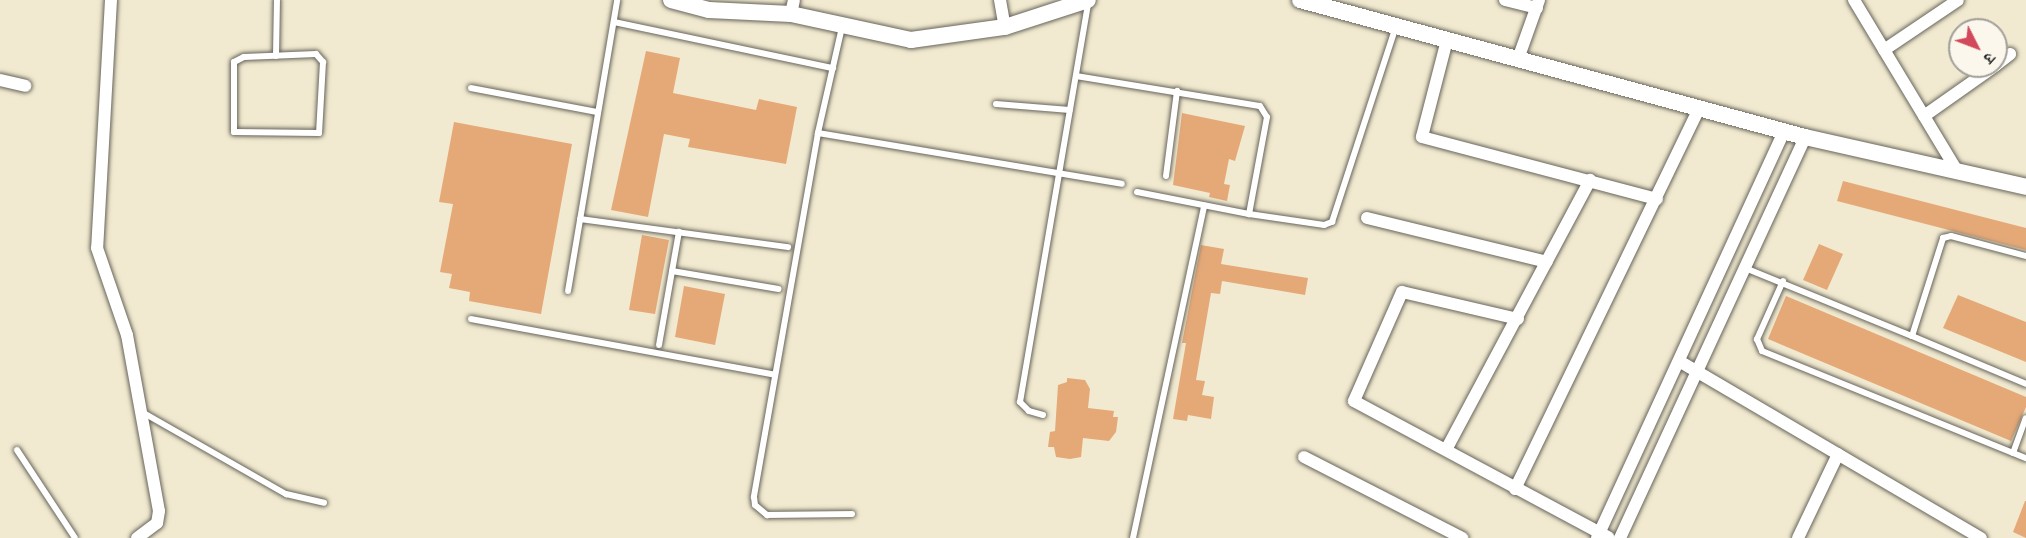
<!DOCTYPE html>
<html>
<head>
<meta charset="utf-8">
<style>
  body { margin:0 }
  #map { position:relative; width:2026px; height:538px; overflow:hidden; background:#f1ead0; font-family:"Libre Caslon Text","Noto Serif Devanagari",serif }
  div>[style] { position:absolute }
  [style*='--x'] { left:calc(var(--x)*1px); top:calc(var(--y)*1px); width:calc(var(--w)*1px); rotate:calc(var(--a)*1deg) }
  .building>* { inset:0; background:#e5a978 }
  .roads { filter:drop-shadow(0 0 2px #67645b) drop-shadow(0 0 2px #67645b) }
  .service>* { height:6px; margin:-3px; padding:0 3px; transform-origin:3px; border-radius:3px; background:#fff }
  .minor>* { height:12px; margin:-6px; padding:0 6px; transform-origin:6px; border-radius:6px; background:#fff }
  .secondary>* { height:16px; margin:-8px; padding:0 8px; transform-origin:8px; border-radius:8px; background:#fff }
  span { translate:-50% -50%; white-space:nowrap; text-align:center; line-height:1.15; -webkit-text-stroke:4.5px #fbf7ec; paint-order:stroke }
  .north { position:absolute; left:1948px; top:18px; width:60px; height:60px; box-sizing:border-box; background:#fbf7ec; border:2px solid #a29f99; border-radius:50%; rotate:132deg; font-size:16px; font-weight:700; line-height:24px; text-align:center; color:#1c1c1c }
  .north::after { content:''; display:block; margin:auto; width:21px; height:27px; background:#d1495b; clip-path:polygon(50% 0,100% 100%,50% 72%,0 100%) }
</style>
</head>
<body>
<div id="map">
  <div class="building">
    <i style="clip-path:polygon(646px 51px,680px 58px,673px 93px,756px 110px,759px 99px,797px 107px,786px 164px,688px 147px,690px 139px,664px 134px,648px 217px,611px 210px)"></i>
    <i style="clip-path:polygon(1182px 113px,1245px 126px,1235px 161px,1229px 159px,1224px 184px,1230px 185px,1227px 201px,1209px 197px,1210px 193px,1173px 185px)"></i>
    <i style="clip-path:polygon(454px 122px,572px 144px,541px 314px,469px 301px,470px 292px,449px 288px,452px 274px,440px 272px,453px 204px,439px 202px)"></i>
    <i style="clip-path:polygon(1843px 181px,2026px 228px,2026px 250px,1837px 201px)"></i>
    <i style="clip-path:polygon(642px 235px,669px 240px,655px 314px,629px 310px)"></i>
    <i style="clip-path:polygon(1819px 244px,1843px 254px,1827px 290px,1803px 280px)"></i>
    <i style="clip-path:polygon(1201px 245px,1224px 249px,1221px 264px,1308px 278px,1305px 295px,1222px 281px,1220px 294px,1211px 293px,1196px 380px,1205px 381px,1202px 395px,1214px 397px,1211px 419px,1188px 415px,1187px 421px,1173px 419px,1186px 343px,1182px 343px)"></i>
    <i style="clip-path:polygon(684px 286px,725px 294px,715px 345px,675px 337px)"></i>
    <i style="clip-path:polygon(1958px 295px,2026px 322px,2026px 362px,1943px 328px)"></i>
    <i style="clip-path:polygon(1786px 296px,2026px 397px,2026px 407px,2011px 441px,1768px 339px)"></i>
    <i style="clip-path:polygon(1067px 378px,1085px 380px,1090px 389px,1088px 408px,1114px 411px,1113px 417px,1118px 417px,1116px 432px,1109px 441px,1083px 438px,1081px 457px,1070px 459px,1056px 457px,1054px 447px,1048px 447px,1050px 432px,1055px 431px,1058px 385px,1067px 382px)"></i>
    <i style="clip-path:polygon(2025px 501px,2026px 501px,2026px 538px,2013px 532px)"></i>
  </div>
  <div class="roads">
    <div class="service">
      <i style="--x:614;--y:22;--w:224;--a:11.9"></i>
      <i style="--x:842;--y:27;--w:109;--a:102.8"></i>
      <i style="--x:818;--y:133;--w:370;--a:100"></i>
      <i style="--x:754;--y:497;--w:8;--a:83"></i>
      <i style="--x:755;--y:505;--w:16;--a:40"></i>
      <i style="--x:767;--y:515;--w:85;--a:-0.7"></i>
      <i style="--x:316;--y:54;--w:11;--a:49"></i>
      <i style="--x:323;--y:62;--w:71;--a:93.2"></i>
      <i style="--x:319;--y:133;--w:85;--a:-179.3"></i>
      <i style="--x:234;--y:132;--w:70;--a:-90"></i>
      <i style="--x:234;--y:62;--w:11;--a:-27"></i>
      <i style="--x:244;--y:57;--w:72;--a:-2.4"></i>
      <i style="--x:276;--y:56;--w:56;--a:-89"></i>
      <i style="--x:1076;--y:76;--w:186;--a:9.3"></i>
      <i style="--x:1260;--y:106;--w:13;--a:58"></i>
      <i style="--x:1267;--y:117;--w:99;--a:100.5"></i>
      <i style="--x:471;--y:88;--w:128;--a:10.8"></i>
      <i style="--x:996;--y:104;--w:74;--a:4.6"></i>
      <i style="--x:818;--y:133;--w:308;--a:9.5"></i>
      <i style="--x:1166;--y:176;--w:86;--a:-82.6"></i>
      <i style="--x:1137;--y:192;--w:114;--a:11.1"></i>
      <i style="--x:1249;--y:214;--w:76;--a:8.3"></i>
      <i style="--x:1324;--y:225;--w:9;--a:-21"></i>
      <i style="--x:1332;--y:222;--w:206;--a:-71.9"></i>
      <i style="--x:580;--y:219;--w:210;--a:7.7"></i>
      <i style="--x:1745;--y:268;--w:180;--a:22.2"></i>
      <i style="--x:1912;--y:336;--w:103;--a:-72.4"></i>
      <i style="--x:1943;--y:238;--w:8;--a:-14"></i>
      <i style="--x:1951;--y:236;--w:78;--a:14.9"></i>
      <i style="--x:672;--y:271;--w:108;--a:9.6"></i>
      <i style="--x:1783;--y:281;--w:64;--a:114.1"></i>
      <i style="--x:1757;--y:339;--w:13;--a:67"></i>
      <i style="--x:1762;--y:351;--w:285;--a:22.1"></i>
      <i style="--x:568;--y:291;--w:295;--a:-80.4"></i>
      <i style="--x:471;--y:319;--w:309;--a:10.4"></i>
      <i style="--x:1912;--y:336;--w:124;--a:22.8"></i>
      <i style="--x:659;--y:345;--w:115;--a:-80"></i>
      <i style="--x:142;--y:412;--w:166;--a:29.7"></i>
      <i style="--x:286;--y:494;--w:39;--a:13"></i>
      <i style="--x:1043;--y:415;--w:15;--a:-164"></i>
      <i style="--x:1029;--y:411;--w:13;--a:-135"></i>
      <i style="--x:1020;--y:402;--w:404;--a:-80.3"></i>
      <i style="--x:17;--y:450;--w:105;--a:56.6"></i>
      <i style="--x:2013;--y:453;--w:37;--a:-70"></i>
      <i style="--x:1133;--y:538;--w:340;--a:-77.9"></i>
    </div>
    <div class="minor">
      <i style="--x:111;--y:0;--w:248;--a:93.2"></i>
      <i style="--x:97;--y:248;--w:92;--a:71"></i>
      <i style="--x:127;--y:335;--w:179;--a:79.7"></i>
      <i style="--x:159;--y:511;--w:12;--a:99"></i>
      <i style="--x:157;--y:523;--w:25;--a:143"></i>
      <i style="--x:1000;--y:0;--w:27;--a:80"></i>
      <i style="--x:1505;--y:0;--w:33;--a:14"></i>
      <i style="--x:1854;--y:0;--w:200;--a:58.9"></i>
      <i style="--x:791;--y:14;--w:14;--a:-78"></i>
      <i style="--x:1447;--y:40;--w:100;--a:104.5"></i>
      <i style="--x:1422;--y:137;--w:243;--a:14.8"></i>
      <i style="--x:1884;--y:50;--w:89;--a:-34"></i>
      <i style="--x:1518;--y:59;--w:63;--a:-70.4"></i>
      <i style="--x:1996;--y:65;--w:18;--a:-38"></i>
      <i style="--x:0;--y:80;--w:26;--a:13"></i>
      <i style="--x:1924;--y:116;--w:87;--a:-35.2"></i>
      <i style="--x:1367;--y:218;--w:185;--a:13.7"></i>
      <i style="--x:1518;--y:319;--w:119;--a:-166.9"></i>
      <i style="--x:1402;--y:292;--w:119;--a:113.8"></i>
      <i style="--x:1354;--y:401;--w:289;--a:28.2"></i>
      <i style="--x:1679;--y:361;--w:350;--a:30.4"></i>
      <i style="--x:1447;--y:448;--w:304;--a:-61.9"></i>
      <i style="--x:1304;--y:457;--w:178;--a:27.1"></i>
      <i style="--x:1515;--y:489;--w:424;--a:-64.2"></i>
      <i style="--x:1597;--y:538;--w:448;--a:-65.3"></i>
      <i style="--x:1620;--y:538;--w:442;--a:-65.2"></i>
      <i style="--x:1798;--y:538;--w:93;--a:-64.5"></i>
    </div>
    <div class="secondary">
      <i style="--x:671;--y:0;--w:39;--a:15"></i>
      <i style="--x:709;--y:10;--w:82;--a:2.8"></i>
      <i style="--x:791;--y:14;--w:123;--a:12.2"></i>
      <i style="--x:911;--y:40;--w:95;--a:-7.9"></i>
      <i style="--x:1005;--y:27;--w:87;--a:-18"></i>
      <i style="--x:1300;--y:0;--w:523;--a:15.18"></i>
      <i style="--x:1805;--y:137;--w:227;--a:12.7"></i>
    </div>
  </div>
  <div class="north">उ</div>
</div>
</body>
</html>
